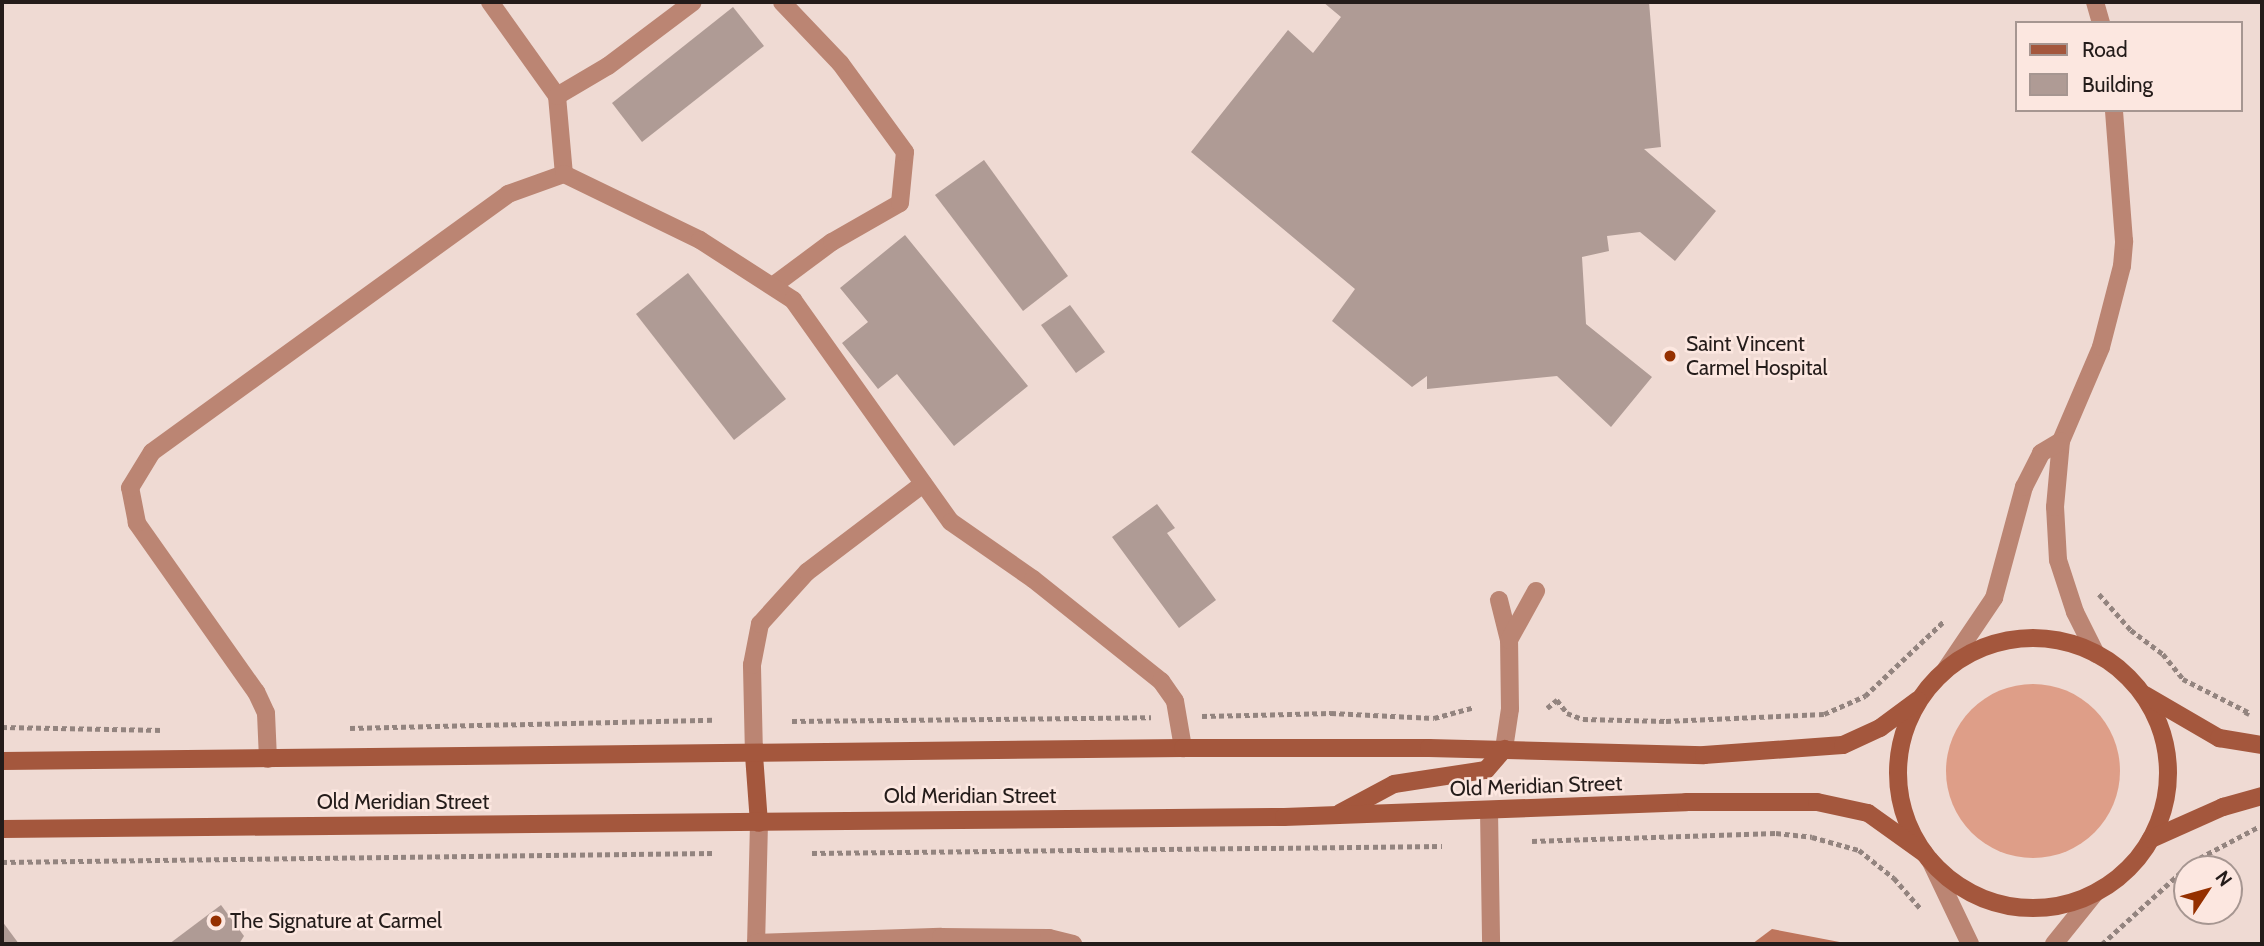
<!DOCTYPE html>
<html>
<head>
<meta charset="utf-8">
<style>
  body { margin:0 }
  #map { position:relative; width:2264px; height:946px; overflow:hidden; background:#efdad3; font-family:Cabin,sans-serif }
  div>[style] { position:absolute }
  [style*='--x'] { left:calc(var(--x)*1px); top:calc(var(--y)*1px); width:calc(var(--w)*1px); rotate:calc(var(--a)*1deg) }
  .green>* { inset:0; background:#de9e88 }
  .round { border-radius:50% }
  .water>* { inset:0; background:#be755c }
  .building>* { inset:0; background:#af9b95 }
  .path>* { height:4.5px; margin-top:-2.25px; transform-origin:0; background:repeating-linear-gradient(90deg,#93847f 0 5px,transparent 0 8.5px) }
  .service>* { height:18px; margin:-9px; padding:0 9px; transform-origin:9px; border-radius:9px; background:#bb8573 }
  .tertiary>* { height:18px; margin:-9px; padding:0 9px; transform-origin:9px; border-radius:9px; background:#bb8573 }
  .secondary>* { height:18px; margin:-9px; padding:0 9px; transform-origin:9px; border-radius:9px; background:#a4573d }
  .secondary>.ring { margin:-9px; padding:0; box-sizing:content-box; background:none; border:18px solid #a4573d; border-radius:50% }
  .dots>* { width:19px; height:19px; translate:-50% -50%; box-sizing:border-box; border:4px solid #fce7e0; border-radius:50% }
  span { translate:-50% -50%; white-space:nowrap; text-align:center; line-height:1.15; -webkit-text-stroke:5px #fce7e0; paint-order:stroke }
  .poi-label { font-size:21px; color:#241c1a }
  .left { translate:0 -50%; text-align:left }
  .street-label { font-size:21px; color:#241c1a }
  .frame { position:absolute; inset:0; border:4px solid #241c1a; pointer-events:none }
  .legend { position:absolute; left:2015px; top:21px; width:228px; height:91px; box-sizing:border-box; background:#fce7e0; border:2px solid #a69691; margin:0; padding:9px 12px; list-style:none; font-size:21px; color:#241c1a }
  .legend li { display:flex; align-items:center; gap:14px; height:35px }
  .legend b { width:35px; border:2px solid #a69691 }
  .north { position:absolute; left:2173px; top:855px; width:70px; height:70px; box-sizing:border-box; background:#fce7e0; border:2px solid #a69691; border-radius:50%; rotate:54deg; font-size:19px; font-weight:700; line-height:28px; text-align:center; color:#241c1a }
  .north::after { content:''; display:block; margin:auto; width:24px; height:32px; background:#953000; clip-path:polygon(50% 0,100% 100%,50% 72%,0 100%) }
</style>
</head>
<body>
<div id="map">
  <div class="green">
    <i class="round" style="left:1946px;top:684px;width:174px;height:174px"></i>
  </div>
  <div class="water">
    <i style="clip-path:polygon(1772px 929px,1850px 944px,1752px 944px)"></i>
  </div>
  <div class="building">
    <i style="clip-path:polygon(1323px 2px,1649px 2px,1661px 147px,1644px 149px,1716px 211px,1675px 261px,1640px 232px,1607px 236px,1609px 251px,1582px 257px,1586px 324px,1652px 377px,1611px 427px,1557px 376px,1427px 389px,1427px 376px,1412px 387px,1332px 321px,1355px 289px,1191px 152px,1288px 30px,1313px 53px,1341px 17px)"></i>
    <i style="clip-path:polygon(733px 7px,764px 46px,642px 142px,612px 103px)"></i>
    <i style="clip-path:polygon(984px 160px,1068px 276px,1023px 311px,935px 195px)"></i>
    <i style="clip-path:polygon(905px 235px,1028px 386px,954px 446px,897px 374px,878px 389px,842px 343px,868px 322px,840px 288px)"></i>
    <i style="clip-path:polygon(688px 273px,786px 399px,734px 440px,636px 314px)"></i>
    <i style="clip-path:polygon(1070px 305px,1105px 352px,1076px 373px,1041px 325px)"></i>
    <i style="clip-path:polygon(1157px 504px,1175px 528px,1167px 533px,1216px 600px,1179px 628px,1112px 537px)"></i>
    <i style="clip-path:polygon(221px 905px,244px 936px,239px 944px,169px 944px)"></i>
    <i style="clip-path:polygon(2px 921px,19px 944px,2px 944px)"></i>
  </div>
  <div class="path">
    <i style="--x:2099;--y:594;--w:48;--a:48.4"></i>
    <i style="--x:2131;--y:630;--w:40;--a:37"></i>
    <i style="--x:2163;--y:654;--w:32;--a:51"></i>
    <i style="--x:2183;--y:679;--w:73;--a:26.9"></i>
    <i style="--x:2248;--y:712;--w:4;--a:117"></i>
    <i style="--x:1547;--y:708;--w:13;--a:-39"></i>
    <i style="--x:1557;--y:700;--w:16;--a:52"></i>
    <i style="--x:1567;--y:713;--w:17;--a:21"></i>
    <i style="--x:1583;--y:719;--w:83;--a:1.4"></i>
    <i style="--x:1666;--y:721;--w:158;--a:-2.5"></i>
    <i style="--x:1824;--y:714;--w:45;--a:-23.7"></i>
    <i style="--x:1865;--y:696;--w:109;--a:-43.5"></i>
    <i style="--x:1202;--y:716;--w:129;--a:-1.3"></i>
    <i style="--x:1331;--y:713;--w:103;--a:2.8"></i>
    <i style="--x:1434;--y:718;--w:42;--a:-15"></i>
    <i style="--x:792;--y:721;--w:359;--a:-0.6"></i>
    <i style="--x:2;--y:727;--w:161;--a:1.1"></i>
    <i style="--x:350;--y:728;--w:363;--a:-1.3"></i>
    <i style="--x:1532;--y:841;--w:244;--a:-1.9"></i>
    <i style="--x:1776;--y:833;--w:36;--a:6"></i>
    <i style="--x:1812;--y:837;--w:49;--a:15.5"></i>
    <i style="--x:1859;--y:850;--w:45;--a:38.7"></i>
    <i style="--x:1894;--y:878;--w:41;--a:48.9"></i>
    <i style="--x:812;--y:853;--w:630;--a:-0.64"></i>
    <i style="--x:2;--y:862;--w:711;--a:-0.73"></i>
    <i style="--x:2102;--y:944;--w:122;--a:-42.3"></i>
    <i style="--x:2192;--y:862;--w:75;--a:-27.9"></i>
  </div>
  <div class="service">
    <i style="--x:490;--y:2;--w:115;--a:54.5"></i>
    <i style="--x:557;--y:96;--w:78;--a:84.9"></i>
    <i style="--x:2095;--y:2;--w:22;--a:74"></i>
    <i style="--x:557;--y:96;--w:59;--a:-30.5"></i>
    <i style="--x:608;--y:66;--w:106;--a:-37"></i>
    <i style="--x:774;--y:285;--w:72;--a:-36.6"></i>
    <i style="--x:832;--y:242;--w:78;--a:-29.8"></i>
    <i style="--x:900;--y:203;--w:51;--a:-84.4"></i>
    <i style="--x:905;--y:152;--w:110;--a:-126.1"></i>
    <i style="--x:840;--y:63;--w:84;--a:-133.6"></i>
    <i style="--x:1499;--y:600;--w:41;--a:76"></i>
    <i style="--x:2096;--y:654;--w:47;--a:-116.6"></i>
    <i style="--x:2075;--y:612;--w:55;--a:-108.1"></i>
    <i style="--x:2058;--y:560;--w:53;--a:-93.2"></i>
    <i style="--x:2055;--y:507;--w:66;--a:-84.8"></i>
    <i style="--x:2061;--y:441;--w:102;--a:-66.9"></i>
    <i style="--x:2101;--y:347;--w:84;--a:-75.5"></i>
    <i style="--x:2122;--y:266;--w:25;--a:-85"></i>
    <i style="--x:2124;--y:241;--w:131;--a:-94.4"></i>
    <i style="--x:1946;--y:669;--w:86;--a:-55.9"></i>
    <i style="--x:1994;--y:598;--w:115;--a:-74.9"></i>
    <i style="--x:2024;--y:487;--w:38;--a:-63"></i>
    <i style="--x:2041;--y:453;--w:23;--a:-31"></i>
    <i style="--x:1504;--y:749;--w:40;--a:-81.5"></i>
    <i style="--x:1510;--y:709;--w:69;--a:-90.8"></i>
    <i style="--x:1509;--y:640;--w:56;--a:-61.1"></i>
    <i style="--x:754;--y:755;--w:90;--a:-91.3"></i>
    <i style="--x:752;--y:665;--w:42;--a:-79"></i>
    <i style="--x:760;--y:624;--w:70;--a:-47.9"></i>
    <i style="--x:807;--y:572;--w:146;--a:-37.2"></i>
    <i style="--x:268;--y:759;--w:46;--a:-92.5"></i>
    <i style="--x:266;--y:713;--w:23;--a:-115"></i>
    <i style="--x:256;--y:692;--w:207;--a:-125.2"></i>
    <i style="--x:137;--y:523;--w:36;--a:-101"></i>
    <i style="--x:130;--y:488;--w:42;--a:-58.6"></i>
    <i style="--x:152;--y:452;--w:440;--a:-35.9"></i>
    <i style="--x:508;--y:194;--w:59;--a:-19.7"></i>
    <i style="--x:564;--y:174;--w:151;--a:25.9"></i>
    <i style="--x:700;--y:240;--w:111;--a:32.8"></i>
    <i style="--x:793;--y:300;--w:272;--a:54.6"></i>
    <i style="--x:951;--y:522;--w:100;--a:34.8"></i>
    <i style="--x:1033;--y:579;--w:164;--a:38.6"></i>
    <i style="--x:1161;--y:681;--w:24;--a:55"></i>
    <i style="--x:1175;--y:701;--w:48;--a:80.3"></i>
    <i style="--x:1489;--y:810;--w:134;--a:89.1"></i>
    <i style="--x:759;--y:823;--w:120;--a:91.4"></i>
    <i style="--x:756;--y:943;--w:185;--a:-1.9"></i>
    <i style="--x:941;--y:937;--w:108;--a:0.5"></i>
    <i style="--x:1049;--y:938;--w:25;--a:14"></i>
  </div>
  <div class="tertiary">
    <i style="--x:1930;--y:860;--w:93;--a:64.5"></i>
    <i style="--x:2054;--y:944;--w:65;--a:-51.2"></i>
  </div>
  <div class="secondary">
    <i class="ring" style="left:1898px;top:638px;width:252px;height:252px"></i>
    <i style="--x:2145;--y:695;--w:86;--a:30.2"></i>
    <i style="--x:2219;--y:738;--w:44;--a:9.2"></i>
    <i style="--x:754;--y:755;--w:68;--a:85.8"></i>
    <i style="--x:2;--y:761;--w:1181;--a:-0.63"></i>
    <i style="--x:1183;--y:748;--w:246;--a:0"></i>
    <i style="--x:1429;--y:748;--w:275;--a:1.5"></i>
    <i style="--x:1704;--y:755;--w:139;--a:-4.1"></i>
    <i style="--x:1843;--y:745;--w:41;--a:-24.7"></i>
    <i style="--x:1880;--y:728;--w:47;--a:-36.4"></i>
    <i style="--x:1340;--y:813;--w:61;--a:-28.2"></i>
    <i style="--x:1394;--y:784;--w:93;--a:-8.7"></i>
    <i style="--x:1486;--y:770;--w:28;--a:-49"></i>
    <i style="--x:2;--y:829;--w:1282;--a:-0.54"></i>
    <i style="--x:1284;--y:817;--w:402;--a:-2.1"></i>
    <i style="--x:1686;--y:802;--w:131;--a:0"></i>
    <i style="--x:1817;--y:802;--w:52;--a:12.2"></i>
    <i style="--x:1868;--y:813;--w:69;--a:35.5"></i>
    <i style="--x:2151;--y:839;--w:79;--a:-24"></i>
    <i style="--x:2223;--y:807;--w:41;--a:-15.8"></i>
  </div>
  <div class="dots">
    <i style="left:1670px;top:356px;background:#953000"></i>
    <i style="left:216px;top:921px;background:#953000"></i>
  </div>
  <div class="poi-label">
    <span class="left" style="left:1686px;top:356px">Saint Vincent<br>Carmel Hospital</span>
    <span class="left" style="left:230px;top:921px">The Signature at Carmel</span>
  </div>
  <div class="street-label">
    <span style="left:1536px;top:786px;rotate:-2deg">Old Meridian Street</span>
    <span style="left:970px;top:796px">Old Meridian Street</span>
    <span style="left:403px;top:802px">Old Meridian Street</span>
  </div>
  <div class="frame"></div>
  <ul class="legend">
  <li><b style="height:9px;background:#a4573d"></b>Road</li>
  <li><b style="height:19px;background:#af9b95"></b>Building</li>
  </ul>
  <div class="north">N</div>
</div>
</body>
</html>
